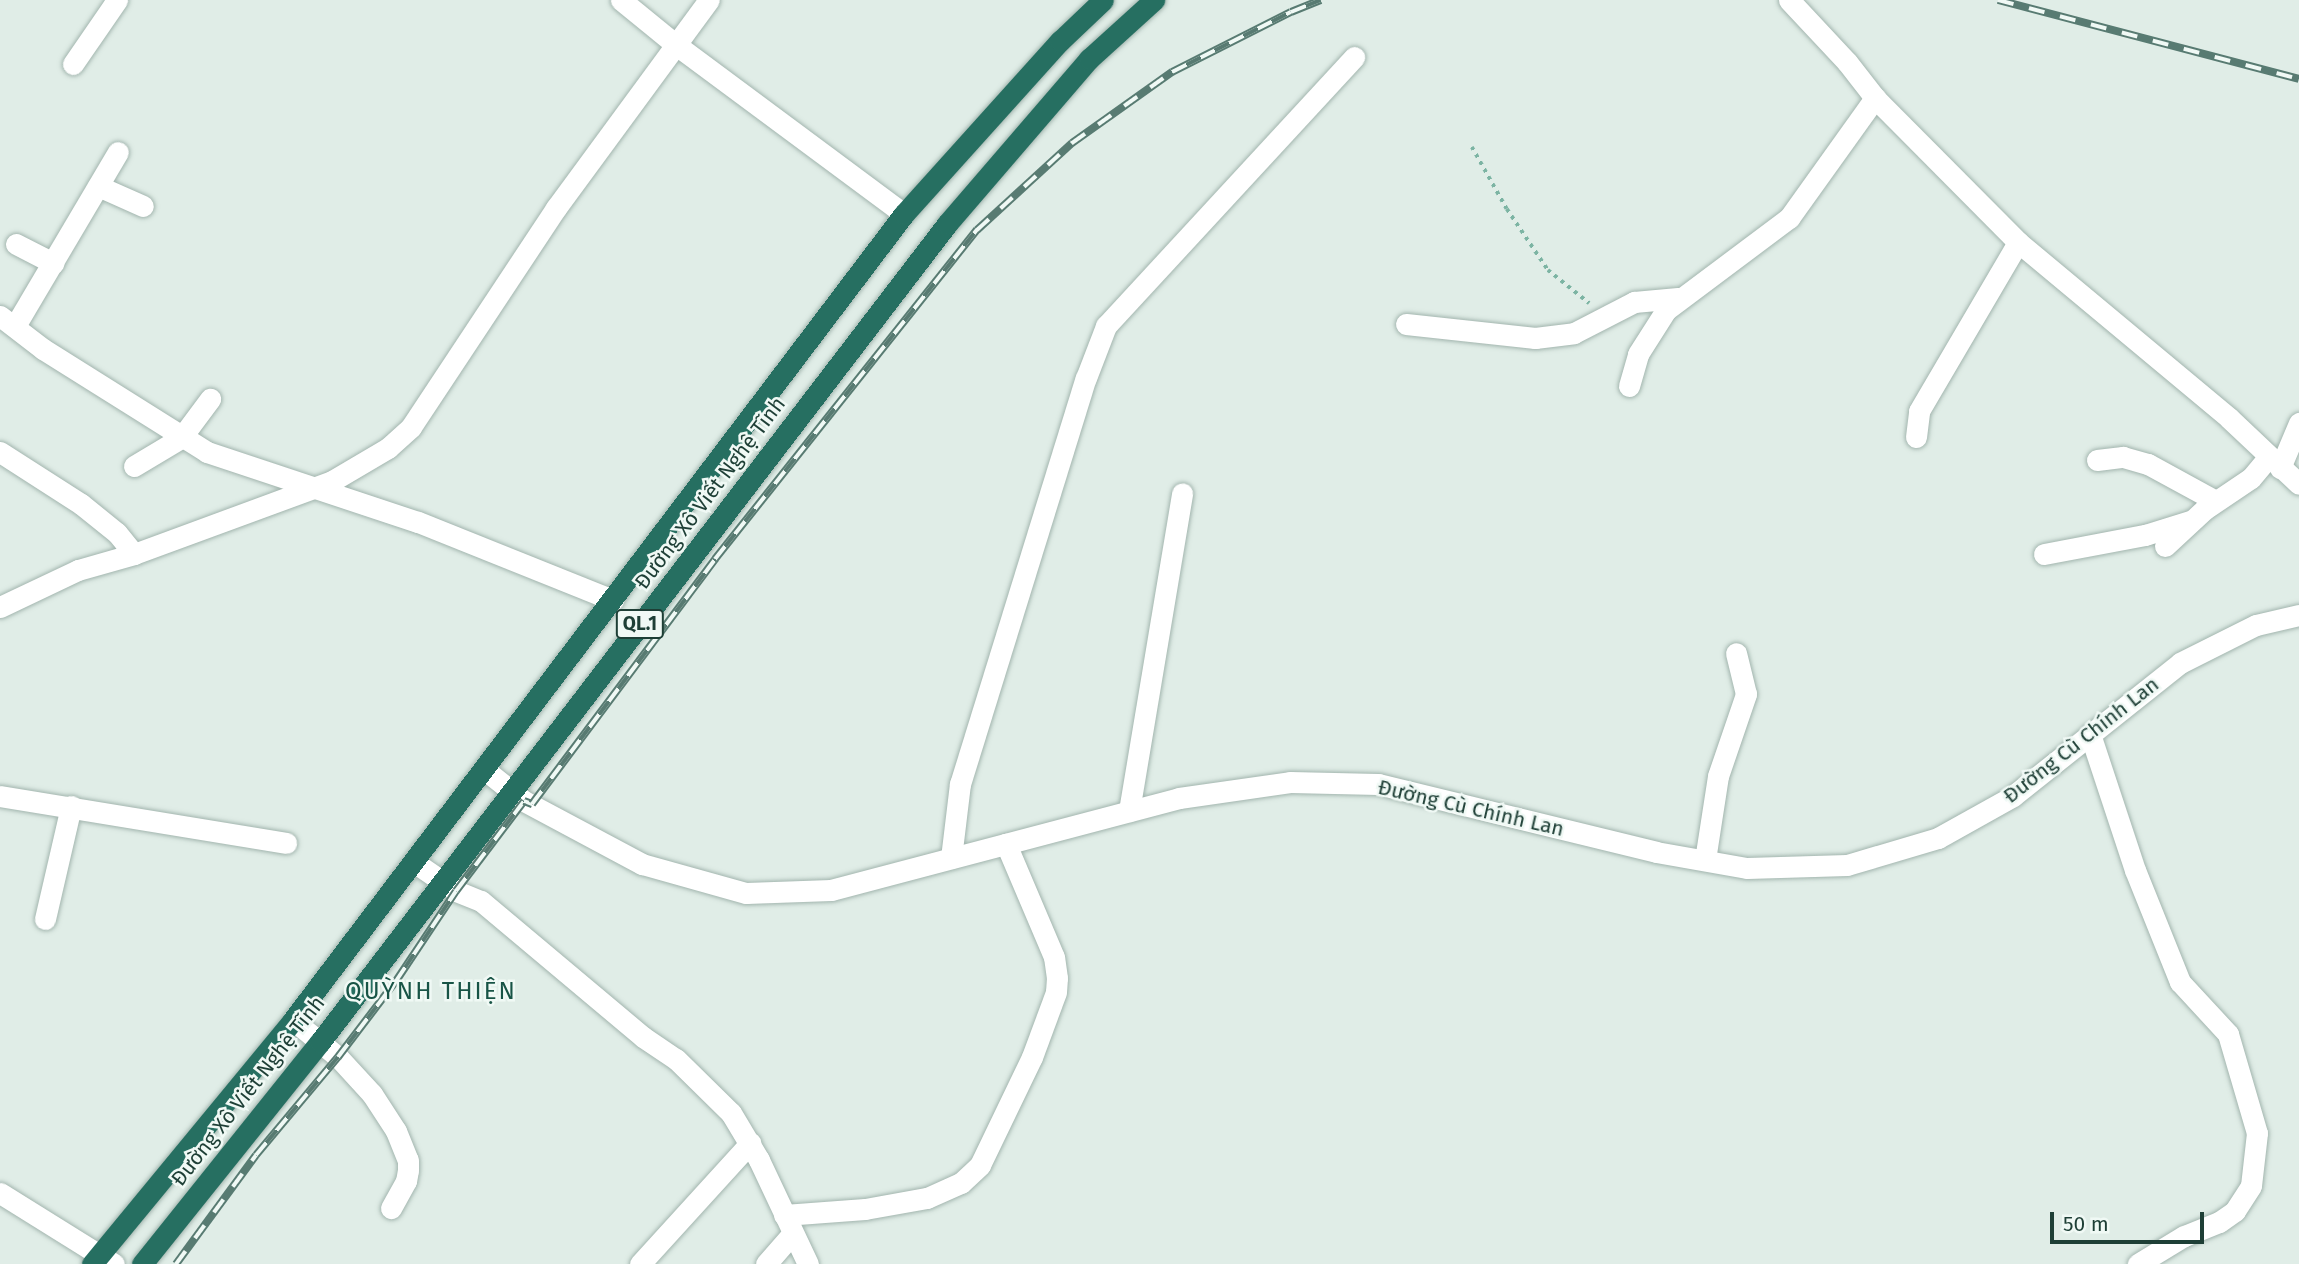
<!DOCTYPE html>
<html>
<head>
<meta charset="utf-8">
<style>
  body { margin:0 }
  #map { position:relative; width:2299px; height:1264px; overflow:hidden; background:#e0ede7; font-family:"Fira Sans",sans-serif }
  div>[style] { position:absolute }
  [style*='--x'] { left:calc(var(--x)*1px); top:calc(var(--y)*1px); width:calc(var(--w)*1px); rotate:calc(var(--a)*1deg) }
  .path>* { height:3.5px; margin-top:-1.75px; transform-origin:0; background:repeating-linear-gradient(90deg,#7cb4a3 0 3.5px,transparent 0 8.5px) }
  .roads { filter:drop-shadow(0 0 2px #a2b5ae) drop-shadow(0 0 2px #a2b5ae) }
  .minor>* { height:21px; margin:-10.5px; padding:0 10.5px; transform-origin:10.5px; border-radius:10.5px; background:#fff }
  .highway>* { height:21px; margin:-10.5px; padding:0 10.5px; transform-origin:10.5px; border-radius:10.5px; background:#266f61 }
  .rail>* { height:8px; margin-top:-4px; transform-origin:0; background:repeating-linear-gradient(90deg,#f0f9f5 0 16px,#587b72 0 32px); box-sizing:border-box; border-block:2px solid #587b72 }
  span { translate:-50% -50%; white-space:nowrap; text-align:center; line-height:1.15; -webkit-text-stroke:5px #f0f9f5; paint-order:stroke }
  .shield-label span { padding:2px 5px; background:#f0f9f5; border:2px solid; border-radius:5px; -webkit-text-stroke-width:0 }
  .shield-label { font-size:19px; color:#1e3f36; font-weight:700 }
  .street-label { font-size:21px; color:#1e3f36 }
  .quarter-label { font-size:24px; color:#185446; letter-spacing:2px }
  .scale { position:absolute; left:2050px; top:1212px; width:154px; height:32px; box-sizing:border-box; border:4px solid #1e3f36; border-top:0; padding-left:9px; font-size:21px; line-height:24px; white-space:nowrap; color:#1e3f36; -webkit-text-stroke:5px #f0f9f5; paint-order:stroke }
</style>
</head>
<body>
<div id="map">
  <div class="path">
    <i style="--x:1472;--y:147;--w:71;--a:60.6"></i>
    <i style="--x:1507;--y:209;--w:73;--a:56.1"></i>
    <i style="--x:1548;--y:270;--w:53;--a:38.8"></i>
  </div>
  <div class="roads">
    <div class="minor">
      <i style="--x:621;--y:0;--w:70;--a:39.2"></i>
      <i style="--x:675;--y:44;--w:285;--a:36.6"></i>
      <i style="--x:1789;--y:0;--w:85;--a:46.9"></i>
      <i style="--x:1847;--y:62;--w:46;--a:52.1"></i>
      <i style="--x:1875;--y:98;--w:203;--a:45.2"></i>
      <i style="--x:2018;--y:242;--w:275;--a:39.8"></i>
      <i style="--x:2229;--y:418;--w:96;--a:43.3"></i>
      <i style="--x:73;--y:64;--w:78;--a:-55.5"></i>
      <i style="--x:98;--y:186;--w:49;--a:24"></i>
      <i style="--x:16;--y:244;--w:42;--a:27.2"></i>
      <i style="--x:0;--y:316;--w:54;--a:37.5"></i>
      <i style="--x:43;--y:349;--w:194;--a:32.1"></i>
      <i style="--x:207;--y:452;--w:222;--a:18.4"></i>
      <i style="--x:418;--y:522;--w:210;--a:21.8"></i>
      <i style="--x:1406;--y:324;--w:130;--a:6.2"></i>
      <i style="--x:1535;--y:338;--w:39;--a:-7"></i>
      <i style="--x:1574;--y:333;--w:68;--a:-27.3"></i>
      <i style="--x:1634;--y:302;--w:44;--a:-5.2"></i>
      <i style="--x:15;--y:326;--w:202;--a:-59.4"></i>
      <i style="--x:1629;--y:386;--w:33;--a:-74"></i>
      <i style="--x:1638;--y:354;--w:52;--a:-57.5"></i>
      <i style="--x:1666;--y:310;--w:154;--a:-36.8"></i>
      <i style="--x:1789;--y:218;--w:148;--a:-54.4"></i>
      <i style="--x:1916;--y:437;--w:26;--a:-83"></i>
      <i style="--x:1919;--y:411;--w:196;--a:-59.6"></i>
      <i style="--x:0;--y:452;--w:96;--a:32.7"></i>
      <i style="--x:81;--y:504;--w:46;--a:38.9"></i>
      <i style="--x:117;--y:533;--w:27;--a:51"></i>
      <i style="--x:2097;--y:460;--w:26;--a:-7"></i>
      <i style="--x:2123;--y:457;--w:26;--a:16"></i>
      <i style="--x:2148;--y:464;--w:77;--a:28.6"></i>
      <i style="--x:134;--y:466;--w:55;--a:-30.8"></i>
      <i style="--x:181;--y:438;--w:49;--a:-53.4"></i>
      <i style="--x:2280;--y:468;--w:49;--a:-67.1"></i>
      <i style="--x:2165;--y:546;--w:54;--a:-42.8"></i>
      <i style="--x:2205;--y:509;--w:55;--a:-34"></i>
      <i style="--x:2251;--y:478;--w:26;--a:-50"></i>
      <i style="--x:2044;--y:554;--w:103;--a:-10.7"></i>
      <i style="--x:2145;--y:535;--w:47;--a:-17.3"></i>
      <i style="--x:0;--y:607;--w:86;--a:-25.4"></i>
      <i style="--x:78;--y:570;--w:58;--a:-15.9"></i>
      <i style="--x:134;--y:554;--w:211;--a:-20.2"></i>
      <i style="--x:332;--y:481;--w:65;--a:-30.5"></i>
      <i style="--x:388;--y:448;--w:31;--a:-42"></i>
      <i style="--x:411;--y:427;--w:263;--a:-56.5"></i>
      <i style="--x:556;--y:208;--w:258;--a:-53.7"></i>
      <i style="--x:2090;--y:734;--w:143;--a:71.7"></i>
      <i style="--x:2135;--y:870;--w:121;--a:68.1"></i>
      <i style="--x:2180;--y:982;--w:71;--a:47.3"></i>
      <i style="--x:2228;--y:1034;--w:103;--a:73.7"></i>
      <i style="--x:2257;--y:1133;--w:53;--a:96.5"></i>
      <i style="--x:2251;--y:1186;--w:30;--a:123"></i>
      <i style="--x:2235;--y:1211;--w:19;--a:145"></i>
      <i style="--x:2219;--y:1222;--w:38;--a:158"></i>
      <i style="--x:2184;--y:1236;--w:54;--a:148.7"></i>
      <i style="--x:485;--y:770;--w:50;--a:38.5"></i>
      <i style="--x:524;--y:801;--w:134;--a:28.1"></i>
      <i style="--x:642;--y:864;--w:108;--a:15.6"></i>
      <i style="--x:746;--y:893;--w:85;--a:-2"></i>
      <i style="--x:831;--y:890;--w:360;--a:-14.8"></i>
      <i style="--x:1179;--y:798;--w:112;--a:-8.2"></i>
      <i style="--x:1290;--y:782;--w:88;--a:1.3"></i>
      <i style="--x:1378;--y:784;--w:286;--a:13.7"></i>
      <i style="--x:1656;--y:852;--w:92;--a:10"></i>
      <i style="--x:1747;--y:868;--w:100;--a:-1.7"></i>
      <i style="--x:1847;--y:865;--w:95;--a:-16.5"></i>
      <i style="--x:1938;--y:838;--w:86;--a:-29.2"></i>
      <i style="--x:2013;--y:796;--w:213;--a:-38.5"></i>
      <i style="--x:2180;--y:663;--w:85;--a:-26.6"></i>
      <i style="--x:2256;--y:625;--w:44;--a:-13.1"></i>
      <i style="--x:0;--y:796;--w:290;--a:9.3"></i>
      <i style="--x:1129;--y:811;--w:322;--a:-80.5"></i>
      <i style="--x:951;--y:858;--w:75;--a:-83.1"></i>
      <i style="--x:960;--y:784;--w:425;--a:-72.8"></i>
      <i style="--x:1086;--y:378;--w:56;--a:-69"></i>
      <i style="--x:1106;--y:326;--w:366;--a:-47.3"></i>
      <i style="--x:1705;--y:860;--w:85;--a:-81.2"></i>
      <i style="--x:1718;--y:776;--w:87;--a:-71.1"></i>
      <i style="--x:1746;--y:694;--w:42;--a:-103.7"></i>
      <i style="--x:414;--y:862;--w:51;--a:34.6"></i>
      <i style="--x:456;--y:891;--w:27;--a:22"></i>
      <i style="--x:481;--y:901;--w:212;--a:40"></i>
      <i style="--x:643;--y:1037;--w:40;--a:34"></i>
      <i style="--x:676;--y:1059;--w:77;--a:44.5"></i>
      <i style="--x:731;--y:1113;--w:55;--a:59.2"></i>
      <i style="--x:759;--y:1160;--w:115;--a:64.8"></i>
      <i style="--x:45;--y:919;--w:116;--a:-77"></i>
      <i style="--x:293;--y:1020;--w:58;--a:39.4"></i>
      <i style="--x:338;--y:1057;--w:50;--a:47.4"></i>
      <i style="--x:372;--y:1094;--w:44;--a:57"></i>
      <i style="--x:396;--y:1131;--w:31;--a:68"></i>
      <i style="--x:408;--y:1160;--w:10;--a:90"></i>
      <i style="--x:408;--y:1170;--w:11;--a:100"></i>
      <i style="--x:406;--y:1181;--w:31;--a:119"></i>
      <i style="--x:0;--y:1193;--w:134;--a:31.9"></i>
      <i style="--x:784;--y:1215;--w:81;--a:-4.2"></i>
      <i style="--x:865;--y:1209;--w:63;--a:-10.1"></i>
      <i style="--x:927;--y:1198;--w:37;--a:-24"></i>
      <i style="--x:961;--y:1183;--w:26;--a:-43"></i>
      <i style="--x:980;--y:1165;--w:120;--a:-64.3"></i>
      <i style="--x:1032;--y:1057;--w:69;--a:-69.7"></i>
      <i style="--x:1056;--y:992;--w:14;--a:-86"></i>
      <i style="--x:1057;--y:978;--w:21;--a:-98"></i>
      <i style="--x:1054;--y:957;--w:123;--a:-113"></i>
      <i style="--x:640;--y:1264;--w:164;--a:-47.7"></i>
      <i style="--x:766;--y:1264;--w:40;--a:-49"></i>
    </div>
    <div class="highway">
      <i style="--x:92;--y:1264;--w:316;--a:-50.5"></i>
      <i style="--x:293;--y:1020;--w:1011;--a:-52.84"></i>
      <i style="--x:904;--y:214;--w:233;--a:-48"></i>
      <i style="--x:1060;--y:41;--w:59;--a:-43.6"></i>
      <i style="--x:142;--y:1264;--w:285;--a:-51.3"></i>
      <i style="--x:320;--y:1042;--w:1031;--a:-52.53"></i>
      <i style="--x:947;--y:224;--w:218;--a:-49.3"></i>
      <i style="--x:1089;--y:59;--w:88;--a:-42.2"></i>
    </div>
  </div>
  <div class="rail">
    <i style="--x:1998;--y:0;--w:311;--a:14.7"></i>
    <i style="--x:176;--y:1264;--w:135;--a:-53.7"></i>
    <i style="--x:256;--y:1155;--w:128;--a:-50.1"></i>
    <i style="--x:338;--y:1057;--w:96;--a:-52.7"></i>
    <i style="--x:396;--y:981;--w:108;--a:-56.3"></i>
    <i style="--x:456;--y:891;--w:113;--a:-52.9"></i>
    <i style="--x:524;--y:801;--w:9;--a:21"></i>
    <i style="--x:532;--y:804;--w:306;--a:-53.2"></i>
    <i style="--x:715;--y:559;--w:421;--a:-51.5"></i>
    <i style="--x:977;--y:230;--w:129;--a:-42.5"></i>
    <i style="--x:1072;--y:143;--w:123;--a:-35.4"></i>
    <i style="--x:1172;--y:72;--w:133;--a:-26.8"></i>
    <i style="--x:1291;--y:12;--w:32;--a:-22"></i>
  </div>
  <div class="shield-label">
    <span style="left:640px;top:624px">QL.1</span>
  </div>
  <div class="street-label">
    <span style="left:710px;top:493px;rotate:-53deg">Đường Xô Viết Nghệ Tĩnh</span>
    <span style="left:2081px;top:740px;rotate:-38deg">Đường Cù Chính Lan</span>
    <span style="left:1471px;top:808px;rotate:13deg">Đường Cù Chính Lan</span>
    <span style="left:248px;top:1091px;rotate:-52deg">Đường Xô Viết Nghệ Tĩnh</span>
  </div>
  <div class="quarter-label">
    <span style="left:431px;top:992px">QUỲNH THIỆN</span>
  </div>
  <div class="scale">50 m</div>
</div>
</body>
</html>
